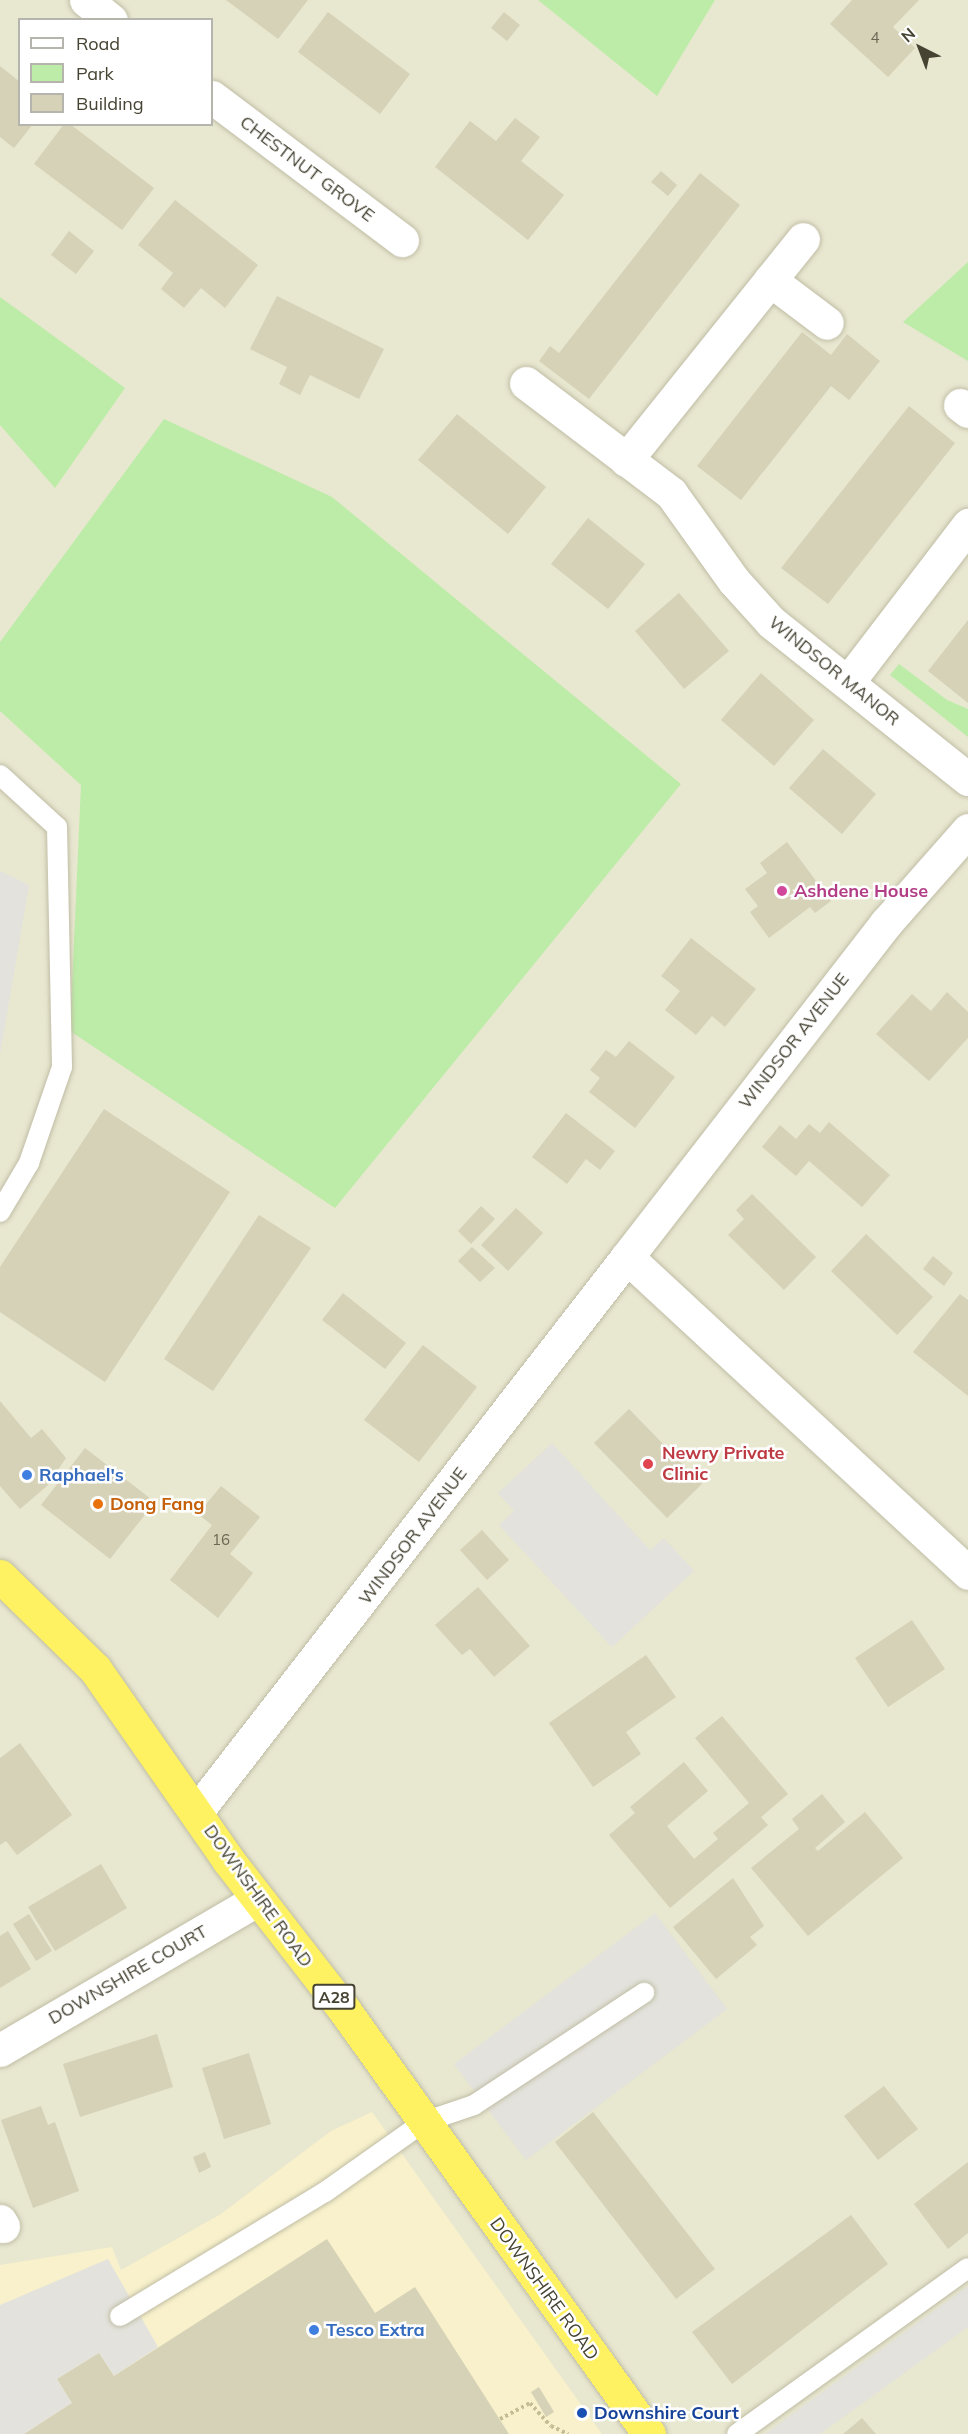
<!DOCTYPE html>
<html>
<head>
<meta charset="utf-8">
<style>
  body { margin:0 }
  #map { position:relative; width:968px; height:2434px; overflow:hidden; background:#f3f3e3; font-family:Mulish,sans-serif }
  div>[style] { position:absolute }
  [style*='--x'] { left:calc(var(--x)*1px); top:calc(var(--y)*1px); width:calc(var(--w)*1px); rotate:calc(var(--a)*1deg) }
  .residential>* { inset:0; background:#e8e7d0 }
  .commercial>* { inset:0; background:#f8f1cb }
  .green>* { inset:0; background:#bceca7 }
  .parking>* { inset:0; background:#e3e2dc }
  .building>* { inset:0; background:#d6d2b7 }
  .path>* { height:4px; margin-top:-2px; transform-origin:0; background:repeating-linear-gradient(90deg,#c3be94 0 3px,transparent 0 6px) }
  .roads { filter:drop-shadow(0 0 2px #c0bda5) drop-shadow(0 0 2px #c0bda5) }
  .lane>* { height:20px; margin:-10px; padding:0 10px; transform-origin:10px; border-radius:10px; background:#fff }
  .street>* { height:33px; margin:-16.5px; padding:0 16.5px; transform-origin:16.5px; border-radius:16.5px; background:#fff }
  .highway>* { height:33px; margin:-16.5px; padding:0 16.5px; transform-origin:16.5px; border-radius:16.5px; background:#fff262 }
  .dots>* { width:16px; height:16px; translate:-50% -50%; box-sizing:border-box; border:3px solid #fff; border-radius:50% }
  span { translate:-50% -50%; white-space:nowrap; text-align:center; line-height:1.15; -webkit-text-stroke:5px #fff; paint-order:stroke }
  .number-label { font-size:15px; color:#6a6754 }
  .number-label span { -webkit-text-stroke-width:0 }
  .shield-label span { padding:2px 4px; background:#fff; border:2px solid; border-radius:4px; -webkit-text-stroke-width:0 }
  .shield-label { font-size:16px; color:#464333; font-weight:700 }
  .street-label { font-size:18px; color:#464333 }
  .hotel-label { font-size:18px; color:#b23c85; font-weight:700 }
  .left { translate:0 -50%; text-align:left }
  .health-label { font-size:18px; color:#be3a42; font-weight:700 }
  .shop-label { font-size:18px; color:#366cbe; font-weight:700 }
  .food-label { font-size:18px; color:#c56008; font-weight:700 }
  .transit-label { font-size:18px; color:#164399; font-weight:700 }
  .legend { position:absolute; left:18px; top:18px; width:195px; height:108px; box-sizing:border-box; background:#fff; border:2px solid #b5b4ad; margin:0; padding:8px 10px; list-style:none; font-size:18px; color:#464333 }
  .legend li { display:flex; align-items:center; gap:12px; height:30px }
  .legend b { width:30px; border:2px solid #b5b4ad }
  .north { position:absolute; left:890px; top:18px; width:60px; height:60px; -webkit-text-stroke:4px #fff; paint-order:stroke; rotate:318deg; font-size:16px; font-weight:700; line-height:24px; text-align:center; color:#464333 }
  .north::after { content:''; display:block; margin:auto; width:21px; height:27px; background:#464333; clip-path:polygon(50% 0,100% 100%,50% 72%,0 100%) }
</style>
</head>
<body>
<div id="map">
  <div class="residential">
    <i style="clip-path:polygon(evenodd,0 0,968px 0,968px 2434px,0 2434px,0 0,20px 20px,212px 20px,212px 124px,20px 124px,20px 20px)"></i>
  </div>
  <div class="commercial">
    <i style="clip-path:polygon(372px 2112px,602px 2434px,0 2434px,0 2265px,112px 2247px,121px 2270px,221px 2214px,331px 2131px)"></i>
  </div>
  <div class="green">
    <i style="clip-path:polygon(538px 0,715px 0,657px 96px)"></i>
    <i style="clip-path:polygon(968px 262px,968px 361px,903px 322px)"></i>
    <i style="clip-path:polygon(0 297px,125px 388px,55px 488px,0 425px)"></i>
    <i style="clip-path:polygon(164px 419px,332px 497px,681px 784px,335px 1208px,70px 1031px,81px 785px,0 711px,0 642px)"></i>
    <i style="clip-path:polygon(899px 664px,947px 700px,968px 709px,968px 737px,890px 675px)"></i>
  </div>
  <div class="parking">
    <i style="clip-path:polygon(0 871px,29px 885px,0 1055px)"></i>
    <i style="clip-path:polygon(552px 1443px,650px 1550px,664px 1538px,694px 1571px,612px 1647px,499px 1525px,514px 1511px,498px 1493px)"></i>
    <i style="clip-path:polygon(655px 1913px,727px 2009px,526px 2160px,454px 2064px)"></i>
    <i style="clip-path:polygon(108px 2259px,158px 2347px,114px 2376px,99px 2353px,57px 2379px,72px 2403px,24px 2434px,0 2434px,0 2305px)"></i>
    <i style="clip-path:polygon(968px 2286px,968px 2327px,820px 2434px,765px 2434px)"></i>
  </div>
  <div class="building">
    <i style="clip-path:polygon(226px 0,308px 0,278px 39px)"></i>
    <i style="clip-path:polygon(852px 0,919px 0,893px 27px,915px 48px,888px 77px,830px 24px)"></i>
    <i style="clip-path:polygon(328px 12px,410px 74px,380px 114px,298px 52px)"></i>
    <i style="clip-path:polygon(504px 12px,520px 25px,507px 41px,491px 28px)"></i>
    <i style="clip-path:polygon(0 66px,20px 82px,20px 124px,33px 124px,14px 148px,0 137px)"></i>
    <i style="clip-path:polygon(515px 118px,540px 137px,521px 161px,564px 195px,528px 240px,435px 167px,470px 121px,496px 141px)"></i>
    <i style="clip-path:polygon(64px 124px,70px 124px,154px 188px,122px 230px,34px 164px)"></i>
    <i style="clip-path:polygon(661px 171px,677px 185px,668px 196px,651px 182px)"></i>
    <i style="clip-path:polygon(700px 173px,740px 205px,589px 399px,539px 361px,550px 346px,559px 353px)"></i>
    <i style="clip-path:polygon(175px 200px,258px 265px,225px 308px,201px 288px,184px 308px,161px 289px,173px 273px,138px 245px)"></i>
    <i style="clip-path:polygon(69px 231px,94px 251px,76px 274px,51px 255px)"></i>
    <i style="clip-path:polygon(277px 296px,384px 349px,359px 399px,310px 375px,300px 395px,279px 384px,287px 367px,250px 349px)"></i>
    <i style="clip-path:polygon(802px 332px,831px 355px,847px 334px,880px 361px,849px 400px,831px 386px,741px 500px,697px 466px)"></i>
    <i style="clip-path:polygon(909px 406px,955px 443px,828px 604px,781px 568px)"></i>
    <i style="clip-path:polygon(457px 414px,546px 487px,508px 534px,418px 460px)"></i>
    <i style="clip-path:polygon(588px 518px,645px 564px,608px 609px,551px 564px)"></i>
    <i style="clip-path:polygon(679px 593px,729px 651px,684px 689px,635px 631px)"></i>
    <i style="clip-path:polygon(968px 620px,968px 703px,928px 671px)"></i>
    <i style="clip-path:polygon(761px 673px,814px 720px,774px 766px,721px 720px)"></i>
    <i style="clip-path:polygon(823px 749px,876px 794px,842px 834px,789px 788px)"></i>
    <i style="clip-path:polygon(787px 842px,831px 901px,815px 913px,810px 907px,769px 938px,750px 912px,758px 906px,745px 889px,767px 873px,760px 863px)"></i>
    <i style="clip-path:polygon(691px 938px,756px 989px,725px 1027px,712px 1016px,696px 1035px,665px 1010px,680px 991px,661px 976px)"></i>
    <i style="clip-path:polygon(947px 992px,968px 1012px,968px 1038px,929px 1081px,876px 1034px,912px 994px,931px 1011px)"></i>
    <i style="clip-path:polygon(629px 1041px,675px 1077px,635px 1128px,589px 1092px,600px 1078px,590px 1070px,606px 1050px,616px 1057px)"></i>
    <i style="clip-path:polygon(104px 1109px,230px 1192px,105px 1382px,0 1312px,0 1267px)"></i>
    <i style="clip-path:polygon(566px 1113px,615px 1151px,600px 1170px,586px 1159px,567px 1184px,532px 1157px)"></i>
    <i style="clip-path:polygon(829px 1122px,890px 1175px,862px 1207px,809px 1161px,796px 1176px,762px 1147px,780px 1125px,796px 1139px,809px 1124px,820px 1133px)"></i>
    <i style="clip-path:polygon(752px 1194px,816px 1257px,784px 1290px,728px 1235px,744px 1219px,736px 1210px)"></i>
    <i style="clip-path:polygon(481px 1206px,495px 1219px,471px 1244px,458px 1231px)"></i>
    <i style="clip-path:polygon(516px 1208px,543px 1233px,508px 1271px,481px 1245px)"></i>
    <i style="clip-path:polygon(259px 1215px,311px 1248px,213px 1391px,164px 1359px)"></i>
    <i style="clip-path:polygon(866px 1234px,933px 1297px,897px 1335px,831px 1271px)"></i>
    <i style="clip-path:polygon(472px 1247px,495px 1268px,480px 1282px,458px 1261px)"></i>
    <i style="clip-path:polygon(933px 1256px,953px 1273px,944px 1286px,923px 1269px)"></i>
    <i style="clip-path:polygon(343px 1293px,406px 1343px,385px 1369px,322px 1320px)"></i>
    <i style="clip-path:polygon(960px 1294px,968px 1300px,968px 1396px,913px 1352px)"></i>
    <i style="clip-path:polygon(423px 1345px,477px 1387px,419px 1462px,364px 1420px)"></i>
    <i style="clip-path:polygon(0 1401px,31px 1438px,42px 1429px,66px 1458px,47px 1486px,20px 1509px,0 1486px)"></i>
    <i style="clip-path:polygon(629px 1409px,702px 1484px,667px 1518px,594px 1443px)"></i>
    <i style="clip-path:polygon(85px 1448px,155px 1502px,110px 1559px,41px 1505px)"></i>
    <i style="clip-path:polygon(221px 1486px,260px 1517px,230px 1554px,253px 1573px,218px 1618px,170px 1580px,212px 1525px,198px 1514px)"></i>
    <i style="clip-path:polygon(482px 1530px,509px 1560px,487px 1580px,460px 1550px)"></i>
    <i style="clip-path:polygon(478px 1587px,530px 1646px,494px 1677px,470px 1649px,462px 1655px,435px 1625px)"></i>
    <i style="clip-path:polygon(912px 1620px,945px 1669px,888px 1707px,855px 1658px)"></i>
    <i style="clip-path:polygon(646px 1655px,676px 1697px,626px 1732px,641px 1754px,593px 1787px,549px 1723px)"></i>
    <i style="clip-path:polygon(722px 1716px,788px 1794px,761px 1817px,768px 1825px,670px 1908px,609px 1835px,635px 1813px,630px 1807px,684px 1762px,708px 1791px,667px 1826px,694px 1859px,718px 1839px,713px 1833px,749px 1803px,695px 1738px)"></i>
    <i style="clip-path:polygon(20px 1743px,72px 1815px,17px 1855px,6px 1841px,0 1845px,0 1758px)"></i>
    <i style="clip-path:polygon(822px 1794px,845px 1822px,815px 1848px,818px 1851px,865px 1812px,903px 1858px,808px 1936px,751px 1868px,799px 1829px,792px 1819px)"></i>
    <i style="clip-path:polygon(101px 1864px,127px 1908px,55px 1951px,28px 1907px)"></i>
    <i style="clip-path:polygon(733px 1878px,764px 1926px,750px 1937px,757px 1945px,716px 1979px,673px 1927px)"></i>
    <i style="clip-path:polygon(29px 1914px,52px 1951px,36px 1961px,13px 1924px)"></i>
    <i style="clip-path:polygon(8px 1931px,31px 1969px,0 1988px,0 1936px)"></i>
    <i style="clip-path:polygon(157px 2034px,173px 2087px,80px 2117px,63px 2064px)"></i>
    <i style="clip-path:polygon(249px 2053px,271px 2124px,224px 2139px,202px 2068px)"></i>
    <i style="clip-path:polygon(884px 2086px,918px 2129px,878px 2160px,844px 2116px)"></i>
    <i style="clip-path:polygon(41px 2106px,48px 2125px,55px 2122px,79px 2191px,33px 2208px,1px 2120px)"></i>
    <i style="clip-path:polygon(593px 2112px,715px 2269px,676px 2299px,555px 2142px)"></i>
    <i style="clip-path:polygon(205px 2152px,211px 2167px,199px 2173px,193px 2157px)"></i>
    <i style="clip-path:polygon(968px 2162px,968px 2233px,948px 2249px,914px 2204px)"></i>
    <i style="clip-path:polygon(851px 2215px,888px 2264px,732px 2384px,692px 2332px)"></i>
    <i style="clip-path:polygon(327px 2239px,375px 2313px,415px 2287px,509px 2434px,24px 2434px,72px 2403px,57px 2379px,99px 2353px,114px 2376px)"></i>
    <i style="clip-path:polygon(539px 2387px,554px 2412px,546px 2417px,531px 2392px)"></i>
    <i style="clip-path:polygon(862px 2418px,876px 2434px,843px 2434px)"></i>
  </div>
  <div class="path">
    <i style="--x:500;--y:2419;--w:34;--a:-28"></i>
    <i style="--x:530;--y:2403;--w:31;--a:48"></i>
    <i style="--x:551;--y:2426;--w:19;--a:25"></i>
  </div>
  <div class="roads">
    <div class="lane">
      <i style="--x:0;--y:775;--w:77;--a:42.4"></i>
      <i style="--x:57;--y:827;--w:240;--a:88.8"></i>
      <i style="--x:62;--y:1067;--w:102;--a:109"></i>
      <i style="--x:29;--y:1163;--w:57;--a:120.6"></i>
      <i style="--x:120;--y:2316;--w:240;--a:-31.2"></i>
      <i style="--x:325;--y:2192;--w:121;--a:-35.3"></i>
      <i style="--x:424;--y:2122;--w:53;--a:-18.8"></i>
      <i style="--x:474;--y:2105;--w:204;--a:-33.4"></i>
      <i style="--x:737;--y:2434;--w:284;--a:-35.7"></i>
    </div>
    <div class="street">
      <i style="--x:86;--y:0;--w:32;--a:39"></i>
      <i style="--x:212;--y:97;--w:238;--a:37"></i>
      <i style="--x:770;--y:280;--w:71;--a:37"></i>
      <i style="--x:526;--y:383;--w:182;--a:37.2"></i>
      <i style="--x:671;--y:493;--w:108;--a:54.4"></i>
      <i style="--x:734;--y:581;--w:55;--a:47.9"></i>
      <i style="--x:771;--y:622;--w:252;--a:38.6"></i>
      <i style="--x:960;--y:405;--w:10;--a:37"></i>
      <i style="--x:626;--y:460;--w:283;--a:-51.3"></i>
      <i style="--x:848;--y:682;--w:198;--a:-52.6"></i>
      <i style="--x:627;--y:1257;--w:423;--a:-52.2"></i>
      <i style="--x:886;--y:923;--w:124;--a:-48.6"></i>
      <i style="--x:197;--y:1811;--w:701;--a:-52.18"></i>
      <i style="--x:627;--y:1257;--w:465;--a:42.8"></i>
      <i style="--x:0;--y:2050;--w:298;--a:-30.3"></i>
      <i style="--x:0;--y:2221;--w:6;--a:59"></i>
    </div>
    <div class="highway">
      <i style="--x:0;--y:1576;--w:133;--a:44.4"></i>
      <i style="--x:95;--y:1669;--w:233;--a:55.1"></i>
      <i style="--x:228;--y:1860;--w:191;--a:52.2"></i>
      <i style="--x:345;--y:2011;--w:521;--a:54.3"></i>
    </div>
  </div>
  <div class="dots">
    <i style="left:782px;top:891px;background:#d1479c"></i>
    <i style="left:648px;top:1464px;background:#e0444e"></i>
    <i style="left:27px;top:1475px;background:#3f7fe0"></i>
    <i style="left:98px;top:1504px;background:#e8710a"></i>
    <i style="left:314px;top:2330px;background:#3f7fe0"></i>
    <i style="left:582px;top:2413px;background:#1a4fb4"></i>
  </div>
  <div class="number-label">
    <span style="left:875px;top:38px">4</span>
    <span style="left:221px;top:1540px">16</span>
  </div>
  <div class="shield-label">
    <span style="left:334px;top:1997px">A28</span>
  </div>
  <div class="street-label">
    <span style="left:307px;top:169px;rotate:37deg">CHESTNUT GROVE</span>
    <span style="left:834px;top:671px;rotate:39deg">WINDSOR MANOR</span>
    <span style="left:794px;top:1041px;rotate:-52deg">WINDSOR AVENUE</span>
    <span style="left:413px;top:1536px;rotate:-53deg">WINDSOR AVENUE</span>
    <span style="left:258px;top:1896px;rotate:54deg">DOWNSHIRE ROAD</span>
    <span style="left:128px;top:1975px;rotate:-30deg">DOWNSHIRE COURT</span>
    <span style="left:544px;top:2289px;rotate:54deg">DOWNSHIRE ROAD</span>
  </div>
  <div class="hotel-label">
    <span class="left" style="left:794px;top:891px">Ashdene House</span>
  </div>
  <div class="health-label">
    <span class="left" style="left:662px;top:1464px">Newry Private<br>Clinic</span>
  </div>
  <div class="shop-label">
    <span class="left" style="left:39px;top:1475px">Raphael's</span>
    <span class="left" style="left:326px;top:2330px">Tesco Extra</span>
  </div>
  <div class="food-label">
    <span class="left" style="left:110px;top:1504px">Dong Fang</span>
  </div>
  <div class="transit-label">
    <span class="left" style="left:594px;top:2413px">Downshire Court</span>
  </div>
  <ul class="legend">
  <li><b style="height:8px;background:#fff"></b>Road</li>
  <li><b style="height:16px;background:#bceca7"></b>Park</li>
  <li><b style="height:16px;background:#d6d2b7"></b>Building</li>
  </ul>
  <div class="north">N</div>
</div>
</body>
</html>
